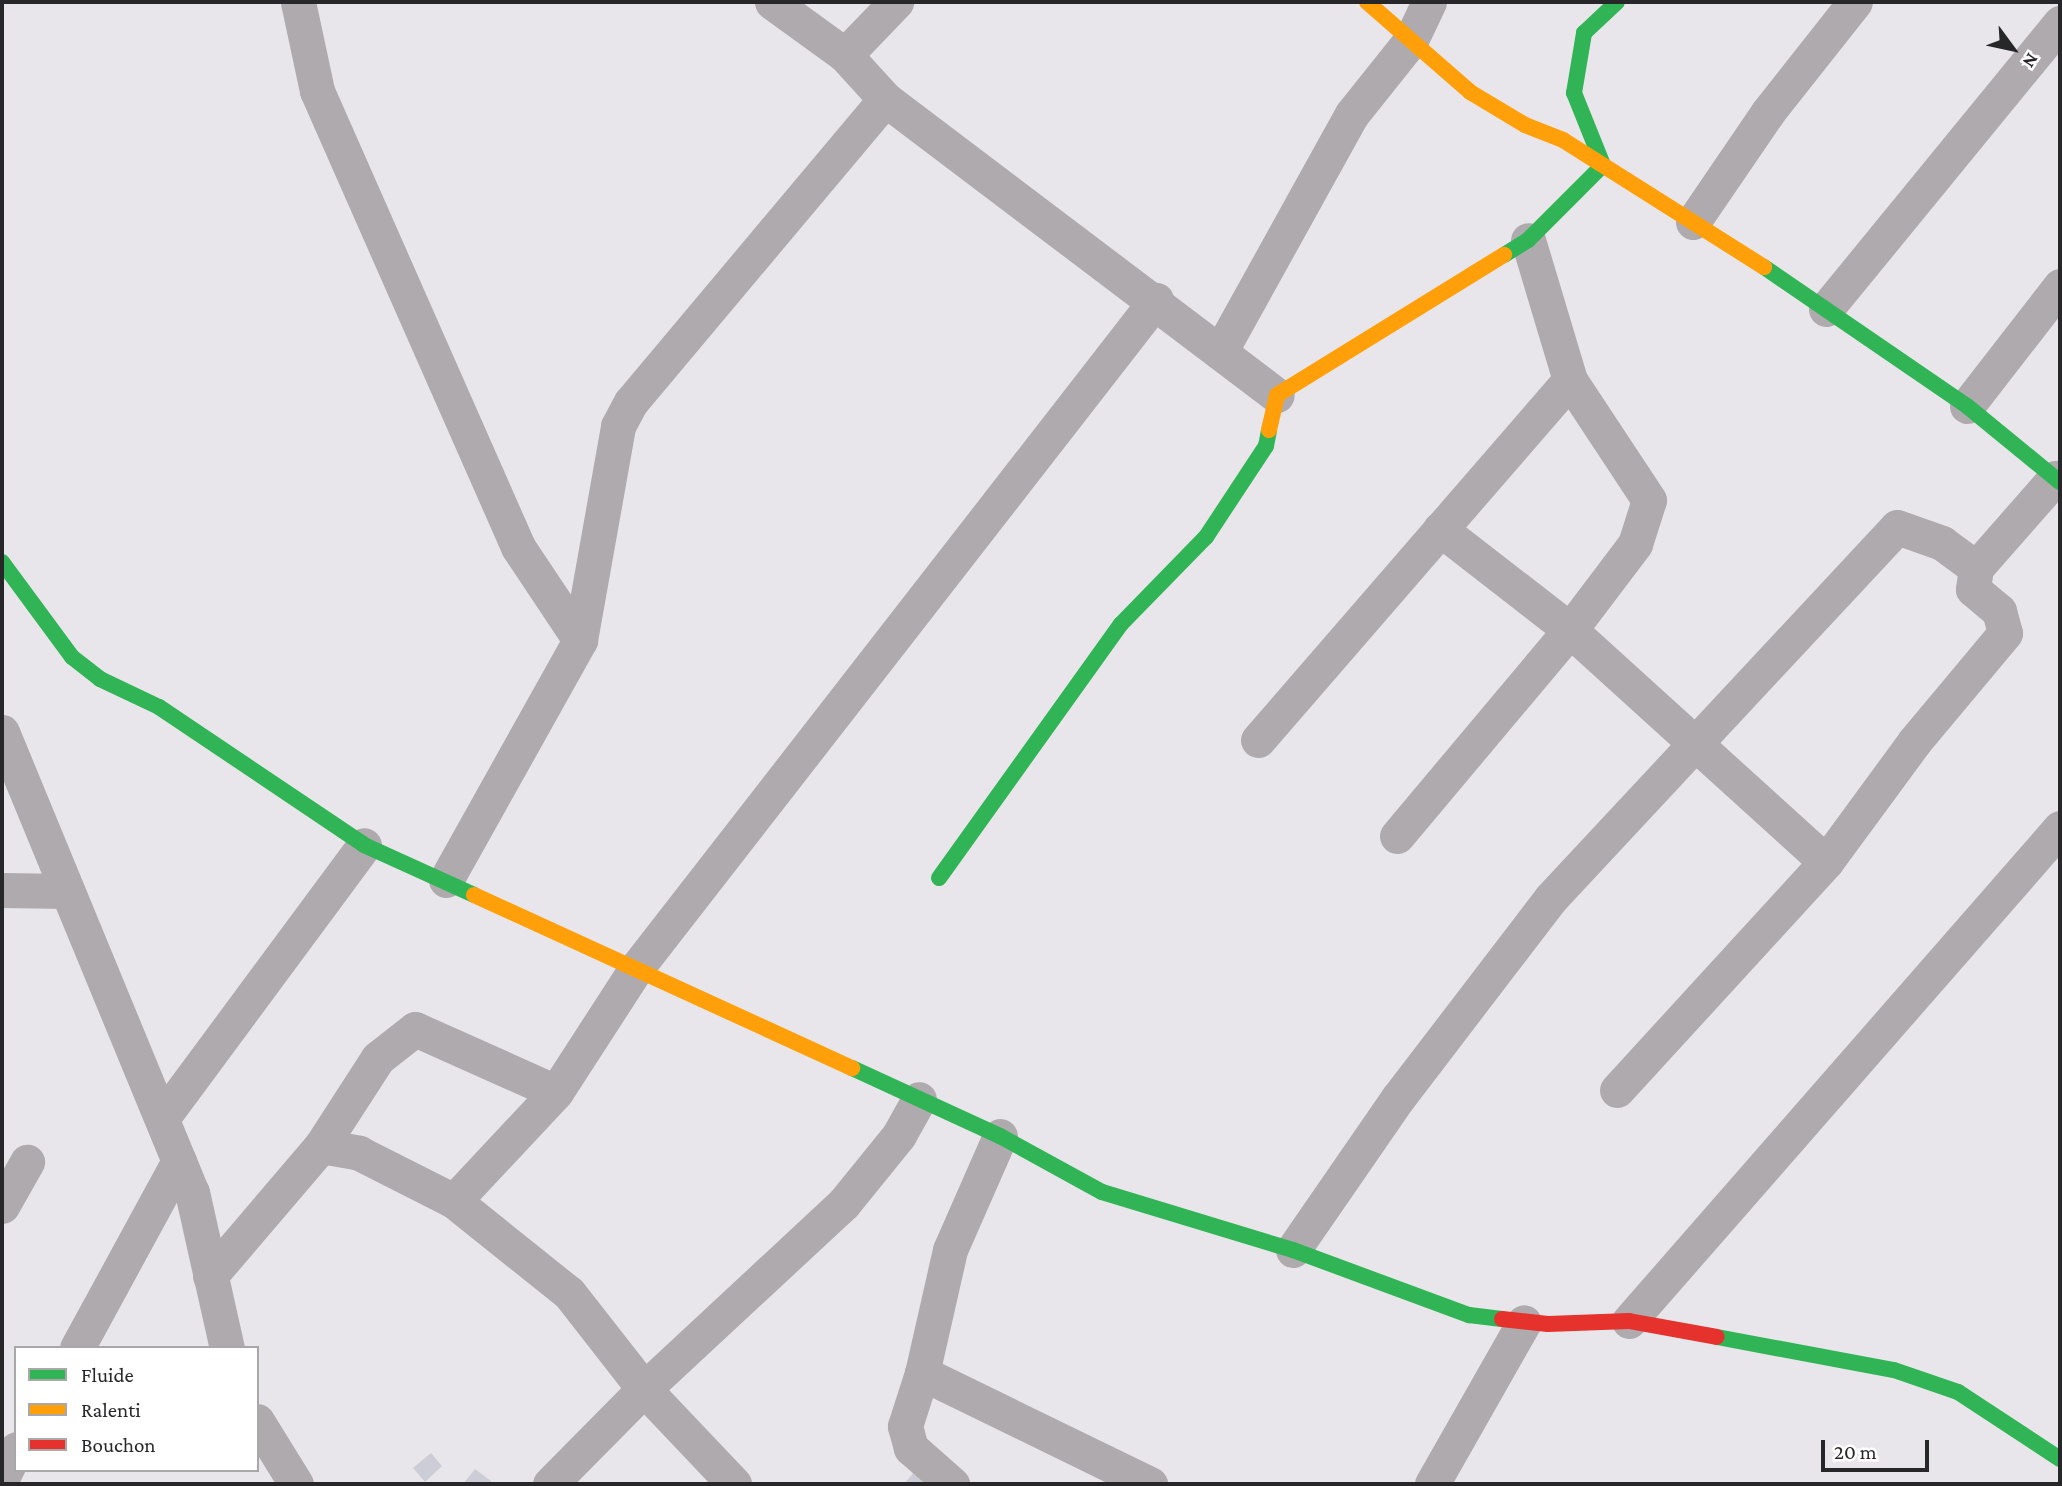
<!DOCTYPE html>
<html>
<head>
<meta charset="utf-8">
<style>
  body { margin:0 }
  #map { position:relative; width:2062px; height:1486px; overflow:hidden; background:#e8e6ea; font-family:"Crimson Pro",serif }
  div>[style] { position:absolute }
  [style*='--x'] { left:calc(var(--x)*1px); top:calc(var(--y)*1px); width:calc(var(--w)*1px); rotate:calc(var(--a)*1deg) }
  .building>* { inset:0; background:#cdcdd7 }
  .street>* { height:35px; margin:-17.5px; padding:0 17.5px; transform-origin:17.5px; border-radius:17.5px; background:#afaaae }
  .fast>* { height:16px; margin:-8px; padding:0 8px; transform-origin:8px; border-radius:8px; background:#30b455 }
  .slow>* { height:16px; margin:-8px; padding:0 8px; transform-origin:8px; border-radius:8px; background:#ff9f0a }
  .jam>* { height:16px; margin:-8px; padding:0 8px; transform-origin:8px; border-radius:8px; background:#e5322d }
  span { translate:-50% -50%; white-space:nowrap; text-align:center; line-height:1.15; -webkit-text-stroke:5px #fff; paint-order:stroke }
  .frame { position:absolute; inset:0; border:4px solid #272628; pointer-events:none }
  .legend { position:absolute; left:14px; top:1346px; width:245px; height:126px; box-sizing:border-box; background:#fff; border:2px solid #a9a8a9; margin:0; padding:9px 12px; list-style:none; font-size:21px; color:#272628 }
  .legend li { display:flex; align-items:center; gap:14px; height:35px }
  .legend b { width:35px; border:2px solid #a9a8a9 }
  .north { position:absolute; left:1978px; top:14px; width:70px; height:70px; -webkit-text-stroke:5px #fff; paint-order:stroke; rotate:123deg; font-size:19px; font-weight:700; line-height:28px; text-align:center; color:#272628 }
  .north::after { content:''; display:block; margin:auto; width:24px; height:32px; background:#272628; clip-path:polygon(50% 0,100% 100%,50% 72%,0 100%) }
  .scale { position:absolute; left:1821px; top:1440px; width:108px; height:32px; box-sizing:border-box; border:4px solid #272628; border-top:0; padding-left:9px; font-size:21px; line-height:24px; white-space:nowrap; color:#272628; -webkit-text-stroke:5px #fff; paint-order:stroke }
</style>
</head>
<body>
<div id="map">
  <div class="building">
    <i style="clip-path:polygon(431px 1453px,442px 1466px,425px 1482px,413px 1468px)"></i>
    <i style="clip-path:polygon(920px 1465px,933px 1484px,904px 1484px)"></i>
    <i style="clip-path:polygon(475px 1469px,491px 1481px,489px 1484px,463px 1484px)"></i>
  </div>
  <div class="street">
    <i style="--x:298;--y:2;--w:91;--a:77.9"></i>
    <i style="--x:317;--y:91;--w:498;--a:66.2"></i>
    <i style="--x:518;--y:547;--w:112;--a:56.3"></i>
    <i style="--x:772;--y:2;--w:90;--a:36"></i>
    <i style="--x:845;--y:55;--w:59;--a:47.7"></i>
    <i style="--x:885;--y:99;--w:491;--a:37.1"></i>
    <i style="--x:845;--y:55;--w:74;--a:-46.1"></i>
    <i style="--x:1693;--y:222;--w:133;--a:-55.7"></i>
    <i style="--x:1768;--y:112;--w:140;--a:-51.7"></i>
    <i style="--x:1826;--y:309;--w:370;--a:-50.7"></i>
    <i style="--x:1220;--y:352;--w:272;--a:-61"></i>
    <i style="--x:1352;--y:114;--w:95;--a:-51.4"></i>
    <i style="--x:1411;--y:40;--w:42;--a:-64.7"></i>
    <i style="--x:1967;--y:406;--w:152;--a:-52.2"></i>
    <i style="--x:1440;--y:529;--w:165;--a:37.8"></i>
    <i style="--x:1570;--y:630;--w:345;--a:42.2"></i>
    <i style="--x:2;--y:732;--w:498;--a:67.6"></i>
    <i style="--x:192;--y:1192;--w:160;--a:77.4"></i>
    <i style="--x:1258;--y:740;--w:476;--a:-49.1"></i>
    <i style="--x:1397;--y:836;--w:269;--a:-50"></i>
    <i style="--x:1570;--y:630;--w:108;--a:-52.9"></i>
    <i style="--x:1635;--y:544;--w:46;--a:-72.3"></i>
    <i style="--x:1649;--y:500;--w:144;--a:-123.4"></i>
    <i style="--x:1570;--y:380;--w:146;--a:-106.7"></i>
    <i style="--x:446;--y:880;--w:275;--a:-60.8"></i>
    <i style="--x:580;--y:640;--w:217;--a:-79.9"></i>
    <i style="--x:618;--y:426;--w:27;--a:-62"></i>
    <i style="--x:631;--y:402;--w:395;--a:-50"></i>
    <i style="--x:2;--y:890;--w:64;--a:0.9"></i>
    <i style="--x:1617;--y:1090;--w:309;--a:-47.5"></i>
    <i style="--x:1826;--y:862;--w:149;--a:-53.7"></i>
    <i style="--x:1914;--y:742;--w:142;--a:-50.1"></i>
    <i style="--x:2005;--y:633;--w:23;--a:-105"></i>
    <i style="--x:1999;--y:611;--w:34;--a:-140"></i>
    <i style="--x:1973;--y:589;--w:21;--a:-82"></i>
    <i style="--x:1976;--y:568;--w:120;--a:-48.7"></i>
    <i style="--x:163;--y:1117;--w:338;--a:-53.5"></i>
    <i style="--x:1000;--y:1136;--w:124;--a:113.7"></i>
    <i style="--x:950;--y:1250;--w:126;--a:102.8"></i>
    <i style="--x:922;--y:1373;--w:254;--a:26"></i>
    <i style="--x:321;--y:1146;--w:105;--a:-57.1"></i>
    <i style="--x:378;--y:1058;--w:47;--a:-38.1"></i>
    <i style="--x:415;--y:1029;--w:154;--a:24.1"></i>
    <i style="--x:454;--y:1201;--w:149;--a:-46.9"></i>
    <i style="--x:556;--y:1092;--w:145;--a:-57.1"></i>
    <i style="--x:635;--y:970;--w:849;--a:-52.13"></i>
    <i style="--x:2;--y:1206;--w:51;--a:-60.4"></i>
    <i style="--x:1293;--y:1250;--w:185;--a:-55.4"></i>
    <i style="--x:1398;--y:1098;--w:252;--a:-52.6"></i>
    <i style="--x:1551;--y:898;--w:507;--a:-47"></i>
    <i style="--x:1897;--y:527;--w:48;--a:19.6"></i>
    <i style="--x:1942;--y:543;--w:42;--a:36.3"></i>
    <i style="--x:210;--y:1276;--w:171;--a:-49.5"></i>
    <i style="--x:321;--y:1146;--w:39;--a:10"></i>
    <i style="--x:359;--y:1153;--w:106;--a:26.8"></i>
    <i style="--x:454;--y:1201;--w:147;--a:38.7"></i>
    <i style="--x:569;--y:1293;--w:122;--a:52"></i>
    <i style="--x:644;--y:1389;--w:131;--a:46.5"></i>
    <i style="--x:1629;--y:1321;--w:655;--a:-48.84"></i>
    <i style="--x:77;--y:1348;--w:213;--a:-61.4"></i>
    <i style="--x:922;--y:1373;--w:56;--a:107.8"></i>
    <i style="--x:905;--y:1426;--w:23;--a:75"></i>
    <i style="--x:911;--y:1448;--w:55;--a:41.3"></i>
    <i style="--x:257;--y:1421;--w:74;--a:58.2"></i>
    <i style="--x:2;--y:1478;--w:32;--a:-64"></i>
    <i style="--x:550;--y:1484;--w:134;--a:-45.3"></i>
    <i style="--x:644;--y:1389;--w:273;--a:-42.9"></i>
    <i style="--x:844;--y:1203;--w:87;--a:-51"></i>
    <i style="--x:899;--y:1135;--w:41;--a:-60.9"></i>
    <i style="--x:1432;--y:1484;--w:186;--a:-60.4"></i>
  </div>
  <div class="fast">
    <i style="--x:1504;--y:255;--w:28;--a:-32"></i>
    <i style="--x:1528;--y:240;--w:106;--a:-45"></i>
    <i style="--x:1603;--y:165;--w:78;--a:-111.9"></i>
    <i style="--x:1574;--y:93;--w:61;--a:-80.5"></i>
    <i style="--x:1584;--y:33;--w:45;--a:-43.2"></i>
    <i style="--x:1764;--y:267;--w:246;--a:34.4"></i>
    <i style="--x:1967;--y:406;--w:120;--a:39.3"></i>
    <i style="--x:2;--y:562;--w:118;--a:53.6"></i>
    <i style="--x:72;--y:657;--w:36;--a:38"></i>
    <i style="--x:100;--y:679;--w:65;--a:25.4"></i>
    <i style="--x:159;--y:707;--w:247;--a:33.9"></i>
    <i style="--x:364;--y:845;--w:121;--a:24.4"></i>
    <i style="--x:939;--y:878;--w:312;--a:-54.4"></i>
    <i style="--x:1121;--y:624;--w:122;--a:-45.7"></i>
    <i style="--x:1206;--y:537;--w:109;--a:-56.6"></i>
    <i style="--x:1266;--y:446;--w:16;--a:-79"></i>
    <i style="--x:852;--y:1068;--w:163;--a:24.7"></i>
    <i style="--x:1000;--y:1136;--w:116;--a:28.8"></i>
    <i style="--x:1102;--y:1192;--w:200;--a:16.9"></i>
    <i style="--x:1293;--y:1250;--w:188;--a:20.3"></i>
    <i style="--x:1469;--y:1315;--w:33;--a:7"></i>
    <i style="--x:1717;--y:1337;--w:180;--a:10.6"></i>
    <i style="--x:1894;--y:1370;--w:68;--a:19"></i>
    <i style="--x:1958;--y:1392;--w:122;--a:33.3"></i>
  </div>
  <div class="slow">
    <i style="--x:1367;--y:2;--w:137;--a:41.1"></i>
    <i style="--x:1470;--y:92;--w:64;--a:31"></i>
    <i style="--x:1525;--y:125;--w:41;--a:21.5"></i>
    <i style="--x:1563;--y:140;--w:238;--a:32.3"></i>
    <i style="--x:1269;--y:430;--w:36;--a:-77"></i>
    <i style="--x:1277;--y:395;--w:267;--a:-31.7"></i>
    <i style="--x:474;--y:895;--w:416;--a:24.6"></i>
  </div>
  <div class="jam">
    <i style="--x:1502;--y:1319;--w:46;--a:6.2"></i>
    <i style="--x:1548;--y:1324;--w:81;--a:-2.1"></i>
    <i style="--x:1629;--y:1321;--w:89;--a:10.3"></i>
  </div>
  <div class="frame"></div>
  <ul class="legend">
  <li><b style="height:9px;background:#30b455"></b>Fluide</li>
  <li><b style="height:9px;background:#ff9f0a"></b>Ralenti</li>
  <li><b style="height:9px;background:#e5322d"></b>Bouchon</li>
  </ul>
  <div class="north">N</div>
  <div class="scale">20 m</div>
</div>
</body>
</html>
